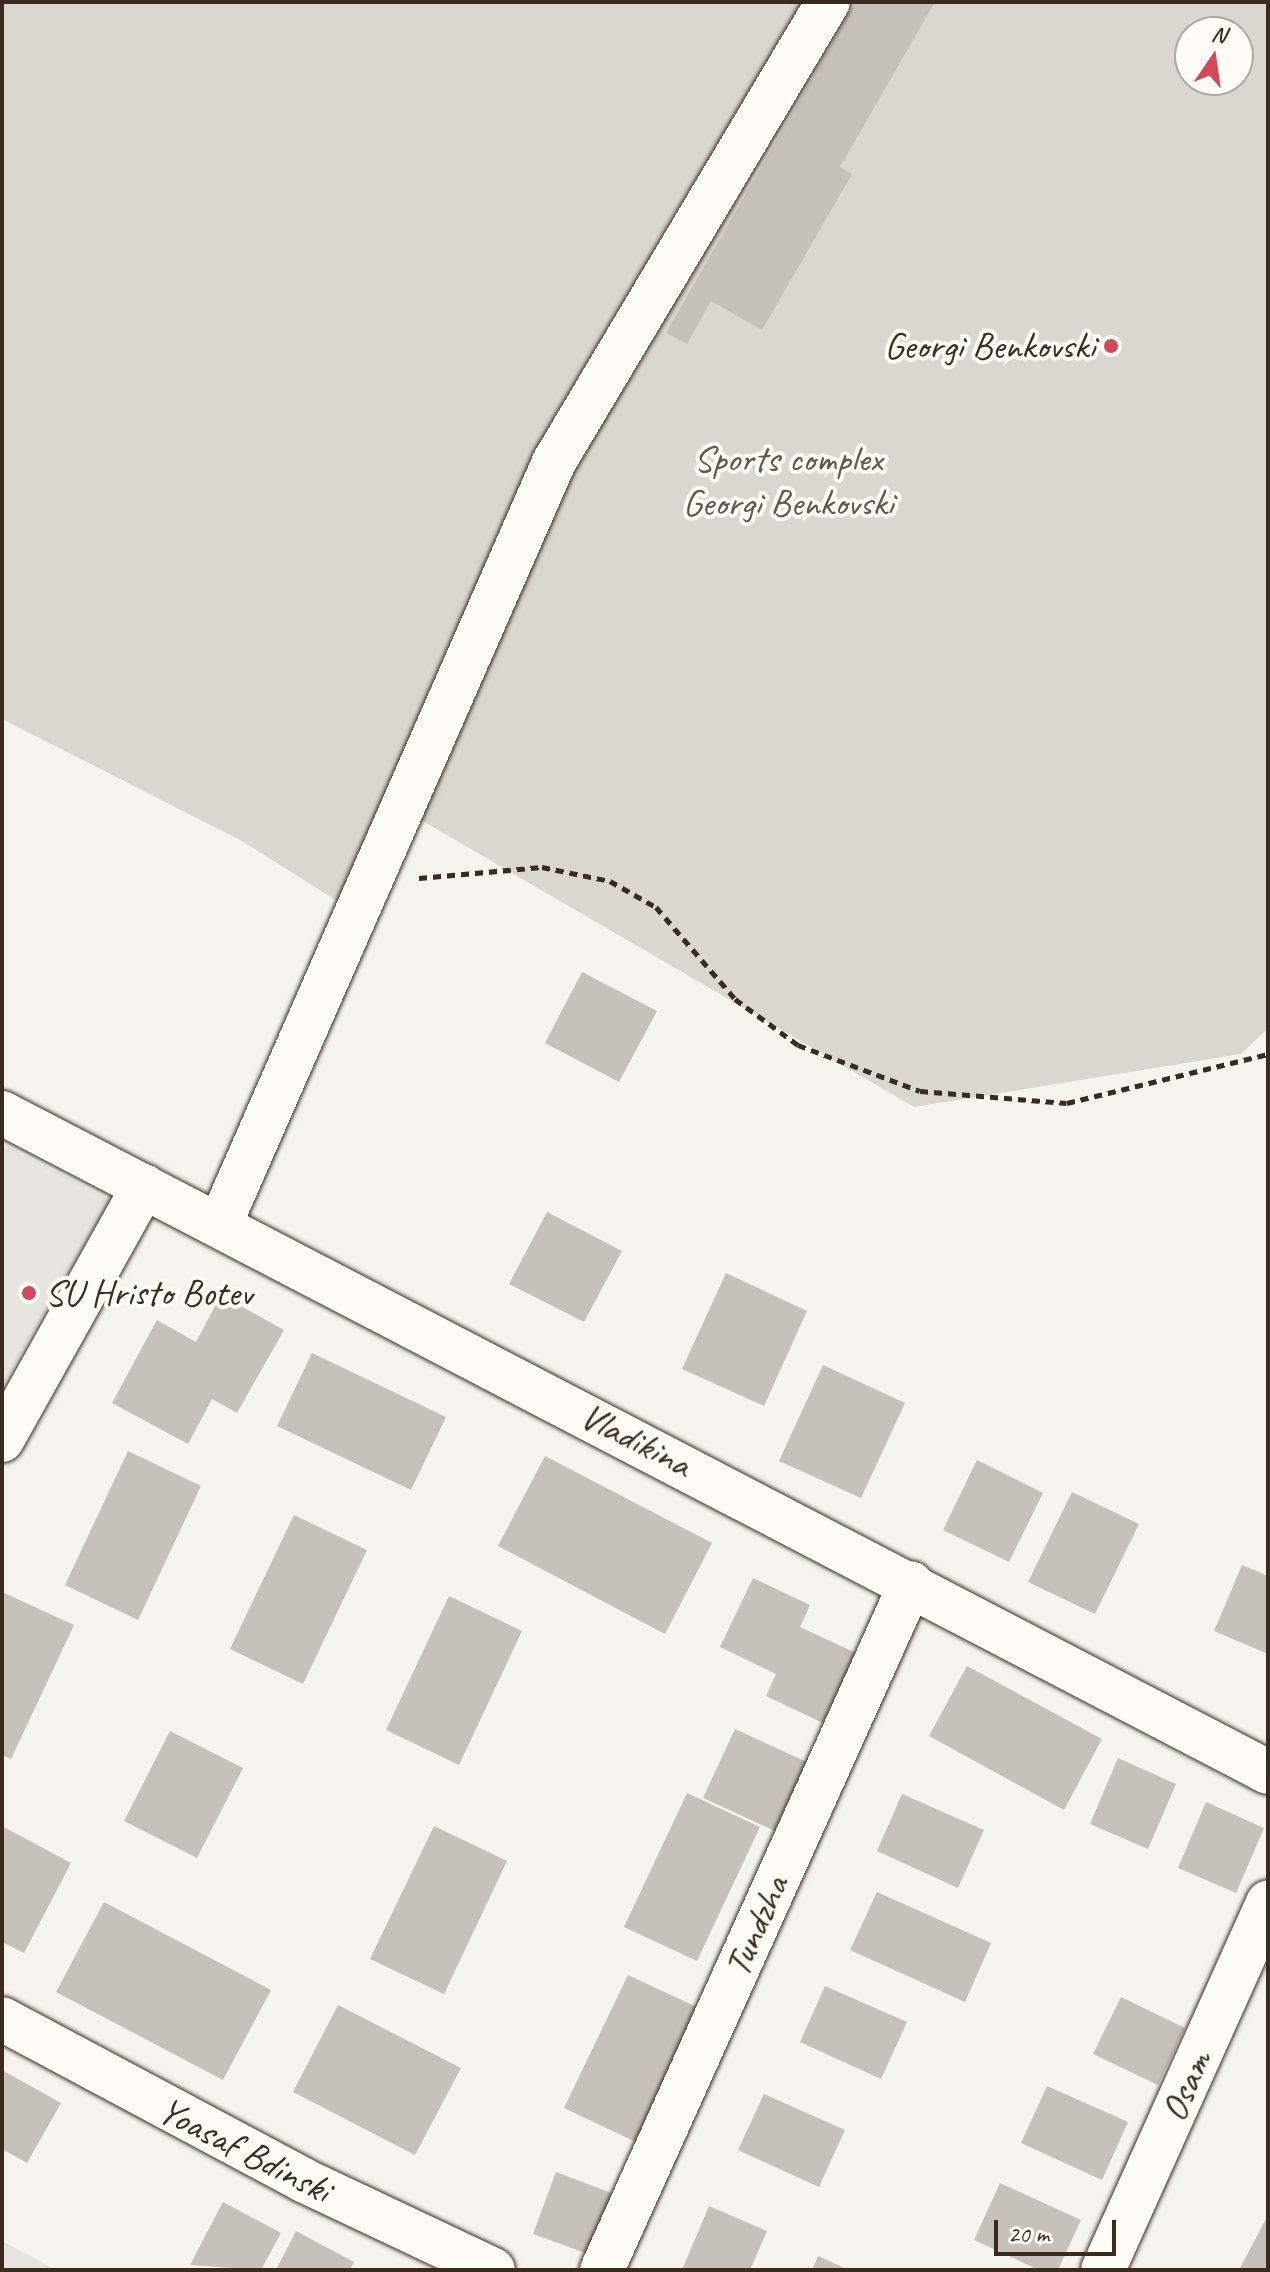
<!DOCTYPE html>
<html>
<head>
<meta charset="utf-8">
<style>
  body { margin:0 }
  #map { position:relative; width:1270px; height:2272px; overflow:hidden; background:#f5f4ee; font-family:Caveat,sans-serif }
  div>[style] { position:absolute }
  [style*='--x'] { left:calc(var(--x)*1px); top:calc(var(--y)*1px); width:calc(var(--w)*1px); rotate:calc(var(--a)*1deg) }
  .built>* { inset:0; background:#e7e5df }
  .green>* { inset:0; background:#dad6d0 }
  .building>* { inset:0; background:#c7c1bb }
  .path>* { height:5px; margin-top:-2.5px; transform-origin:0; background:repeating-linear-gradient(90deg,#3b2a1e 0 8px,transparent 0 14px) }
  .roads { filter:drop-shadow(0 0 2px #3b2a1e) drop-shadow(0 0 2px #3b2a1e) }
  .street>* { height:44px; margin:-22px; padding:0 22px; transform-origin:22px; border-radius:22px; background:#fdfcf7 }
  .dots>* { width:22px; height:22px; translate:-50% -50%; box-sizing:border-box; border:4px solid #fdfcf7; border-radius:50% }
  span { translate:-50% -50%; white-space:nowrap; text-align:center; line-height:1.15; -webkit-text-stroke:8px #fdfcf7; paint-order:stroke }
  .poi-label { font-size:38px; color:#3b2a1e }
  .right { translate:-100% -50%; text-align:right }
  .left { translate:0 -50%; text-align:left }
  .park-label { font-size:38px; color:#63554a }
  .street-label { font-size:38px; color:#3b2a1e }
  .frame { position:absolute; inset:0; border:4px solid #3b2a1e; pointer-events:none }
  .north { position:absolute; left:1174px; top:16px; width:80px; height:80px; box-sizing:border-box; background:#fdfcf7; border:2px solid #afa8a0; border-radius:50%; rotate:13deg; font-size:22px; font-weight:700; line-height:32px; text-align:center; color:#3b2a1e }
  .north::after { content:''; display:block; margin:auto; width:28px; height:36px; background:#d1495b; clip-path:polygon(50% 0,100% 100%,50% 72%,0 100%) }
  .scale { position:absolute; left:994px; top:2220px; width:122px; height:36px; box-sizing:border-box; border:4px solid #3b2a1e; border-top:0; padding-left:10px; font-size:24px; line-height:28px; white-space:nowrap; color:#3b2a1e; -webkit-text-stroke:6px #fdfcf7; paint-order:stroke }
</style>
</head>
<body>
<div id="map">
  <div class="built">
    <i style="clip-path:polygon(2px 1144px,110px 1200px,2px 1386px)"></i>
    <i style="clip-path:polygon(2px 2241px,57px 2270px,2px 2270px)"></i>
  </div>
  <div class="green">
    <i style="clip-path:polygon(evenodd,2px 2px,1268px 2px,1268px 1028px,1241px 1054px,914px 1107px,402px 809px,356px 913px,242px 841px,2px 719px,2px 2px,1190px 32px,1238px 32px,1238px 80px,1190px 80px,1190px 32px)"></i>
  </div>
  <div class="building">
    <i style="clip-path:polygon(856px 2px,935px 2px,840px 167px,852px 174px,762px 330px,711px 301px,687px 344px,666px 333px)"></i>
    <i style="clip-path:polygon(582px 972px,657px 1011px,619px 1082px,545px 1043px)"></i>
    <i style="clip-path:polygon(547px 1212px,622px 1251px,584px 1322px,509px 1284px)"></i>
    <i style="clip-path:polygon(726px 1273px,807px 1311px,764px 1406px,682px 1369px)"></i>
    <i style="clip-path:polygon(221px 1295px,284px 1330px,237px 1413px,212px 1399px,188px 1444px,112px 1403px,157px 1320px,196px 1342px)"></i>
    <i style="clip-path:polygon(312px 1353px,446px 1417px,411px 1490px,277px 1426px)"></i>
    <i style="clip-path:polygon(823px 1365px,905px 1403px,861px 1498px,779px 1461px)"></i>
    <i style="clip-path:polygon(128px 1451px,201px 1486px,138px 1620px,65px 1585px)"></i>
    <i style="clip-path:polygon(545px 1456px,712px 1543px,665px 1634px,498px 1546px)"></i>
    <i style="clip-path:polygon(977px 1460px,1043px 1493px,1009px 1562px,943px 1530px)"></i>
    <i style="clip-path:polygon(1072px 1492px,1139px 1524px,1095px 1614px,1028px 1582px)"></i>
    <i style="clip-path:polygon(294px 1515px,367px 1550px,303px 1684px,230px 1649px)"></i>
    <i style="clip-path:polygon(1242px 1565px,1268px 1576px,1268px 1654px,1214px 1631px)"></i>
    <i style="clip-path:polygon(753px 1578px,810px 1605px,800px 1627px,856px 1653px,823px 1723px,766px 1696px,776px 1674px,720px 1647px)"></i>
    <i style="clip-path:polygon(2px 1592px,74px 1625px,11px 1759px,2px 1755px)"></i>
    <i style="clip-path:polygon(449px 1596px,522px 1631px,459px 1765px,386px 1730px)"></i>
    <i style="clip-path:polygon(967px 1666px,1102px 1739px,1064px 1810px,929px 1736px)"></i>
    <i style="clip-path:polygon(735px 1729px,807px 1762px,775px 1831px,703px 1798px)"></i>
    <i style="clip-path:polygon(170px 1731px,243px 1768px,197px 1858px,124px 1821px)"></i>
    <i style="clip-path:polygon(1118px 1758px,1176px 1784px,1148px 1849px,1090px 1824px)"></i>
    <i style="clip-path:polygon(687px 1793px,760px 1827px,697px 1961px,624px 1927px)"></i>
    <i style="clip-path:polygon(902px 1794px,984px 1830px,958px 1888px,877px 1851px)"></i>
    <i style="clip-path:polygon(1206px 1802px,1264px 1828px,1236px 1893px,1178px 1868px)"></i>
    <i style="clip-path:polygon(2px 1826px,71px 1863px,24px 1953px,2px 1942px)"></i>
    <i style="clip-path:polygon(434px 1826px,507px 1861px,444px 1994px,370px 1959px)"></i>
    <i style="clip-path:polygon(877px 1892px,991px 1943px,965px 2002px,850px 1950px)"></i>
    <i style="clip-path:polygon(104px 1902px,271px 1990px,223px 2080px,56px 1992px)"></i>
    <i style="clip-path:polygon(628px 1975px,701px 2009px,638px 2143px,564px 2108px)"></i>
    <i style="clip-path:polygon(825px 1986px,907px 2022px,881px 2079px,800px 2042px)"></i>
    <i style="clip-path:polygon(1121px 1997px,1185px 2028px,1158px 2085px,1093px 2054px)"></i>
    <i style="clip-path:polygon(338px 2005px,461px 2068px,415px 2155px,293px 2092px)"></i>
    <i style="clip-path:polygon(2px 2070px,61px 2103px,27px 2163px,2px 2149px)"></i>
    <i style="clip-path:polygon(1047px 2086px,1128px 2122px,1102px 2180px,1021px 2143px)"></i>
    <i style="clip-path:polygon(764px 2094px,845px 2130px,819px 2187px,738px 2150px)"></i>
    <i style="clip-path:polygon(556px 2172px,614px 2194px,591px 2255px,533px 2234px)"></i>
    <i style="clip-path:polygon(1000px 2183px,1081px 2220px,1058px 2270px,1039px 2270px,974px 2240px)"></i>
    <i style="clip-path:polygon(223px 2202px,281px 2233px,261px 2270px,190px 2265px)"></i>
    <i style="clip-path:polygon(709px 2206px,767px 2231px,750px 2270px,682px 2270px)"></i>
    <i style="clip-path:polygon(1268px 2215px,1268px 2270px,1239px 2270px)"></i>
    <i style="clip-path:polygon(296px 2231px,354px 2262px,350px 2270px,276px 2270px)"></i>
    <i style="clip-path:polygon(818px 2256px,849px 2270px,812px 2270px)"></i>
  </div>
  <div class="path">
    <i style="--x:419;--y:878;--w:123;--a:-5.1"></i>
    <i style="--x:542;--y:867;--w:69;--a:11.6"></i>
    <i style="--x:610;--y:881;--w:53;--a:29.5"></i>
    <i style="--x:656;--y:907;--w:121;--a:49.3"></i>
    <i style="--x:735;--y:999;--w:78;--a:36.1"></i>
    <i style="--x:798;--y:1045;--w:130;--a:20.7"></i>
    <i style="--x:920;--y:1091;--w:147;--a:4.7"></i>
    <i style="--x:1067;--y:1103;--w:207;--a:-13.7"></i>
  </div>
  <div class="roads">
    <div class="street">
      <i style="--x:2;--y:1113;--w:1427;--a:27.5"></i>
      <i style="--x:220;--y:1224;--w:832;--a:-66.33"></i>
      <i style="--x:554;--y:462;--w:535;--a:-59.22"></i>
      <i style="--x:2;--y:1440;--w:291;--a:-60.8"></i>
      <i style="--x:2;--y:2019;--w:341;--a:28.1"></i>
      <i style="--x:303;--y:2180;--w:210;--a:25.3"></i>
      <i style="--x:602;--y:2270;--w:753;--a:-65.78"></i>
      <i style="--x:1103;--y:2270;--w:403;--a:-65.8"></i>
    </div>
  </div>
  <div class="dots">
    <i style="left:1111px;top:346px;background:#d1495b"></i>
    <i style="left:29px;top:1293px;background:#d1495b"></i>
  </div>
  <div class="poi-label">
    <span class="right" style="left:1095px;top:346px">Georgi Benkovski</span>
    <span class="left" style="left:45px;top:1293px">SU Hristo Botev</span>
  </div>
  <div class="park-label">
    <span style="left:788px;top:481px">Sports complex<br>Georgi Benkovski</span>
  </div>
  <div class="street-label">
    <span style="left:636px;top:1440px;rotate:27deg">Vladikina</span>
    <span style="left:756px;top:1926px;rotate:-66deg">Tundzha</span>
    <span style="left:1186px;top:2086px;rotate:-66deg">Osam</span>
    <span style="left:245px;top:2150px;rotate:27deg">Yoasaf Bdinski</span>
  </div>
  <div class="frame"></div>
  <div class="north">N</div>
  <div class="scale">20 m</div>
</div>
</body>
</html>
